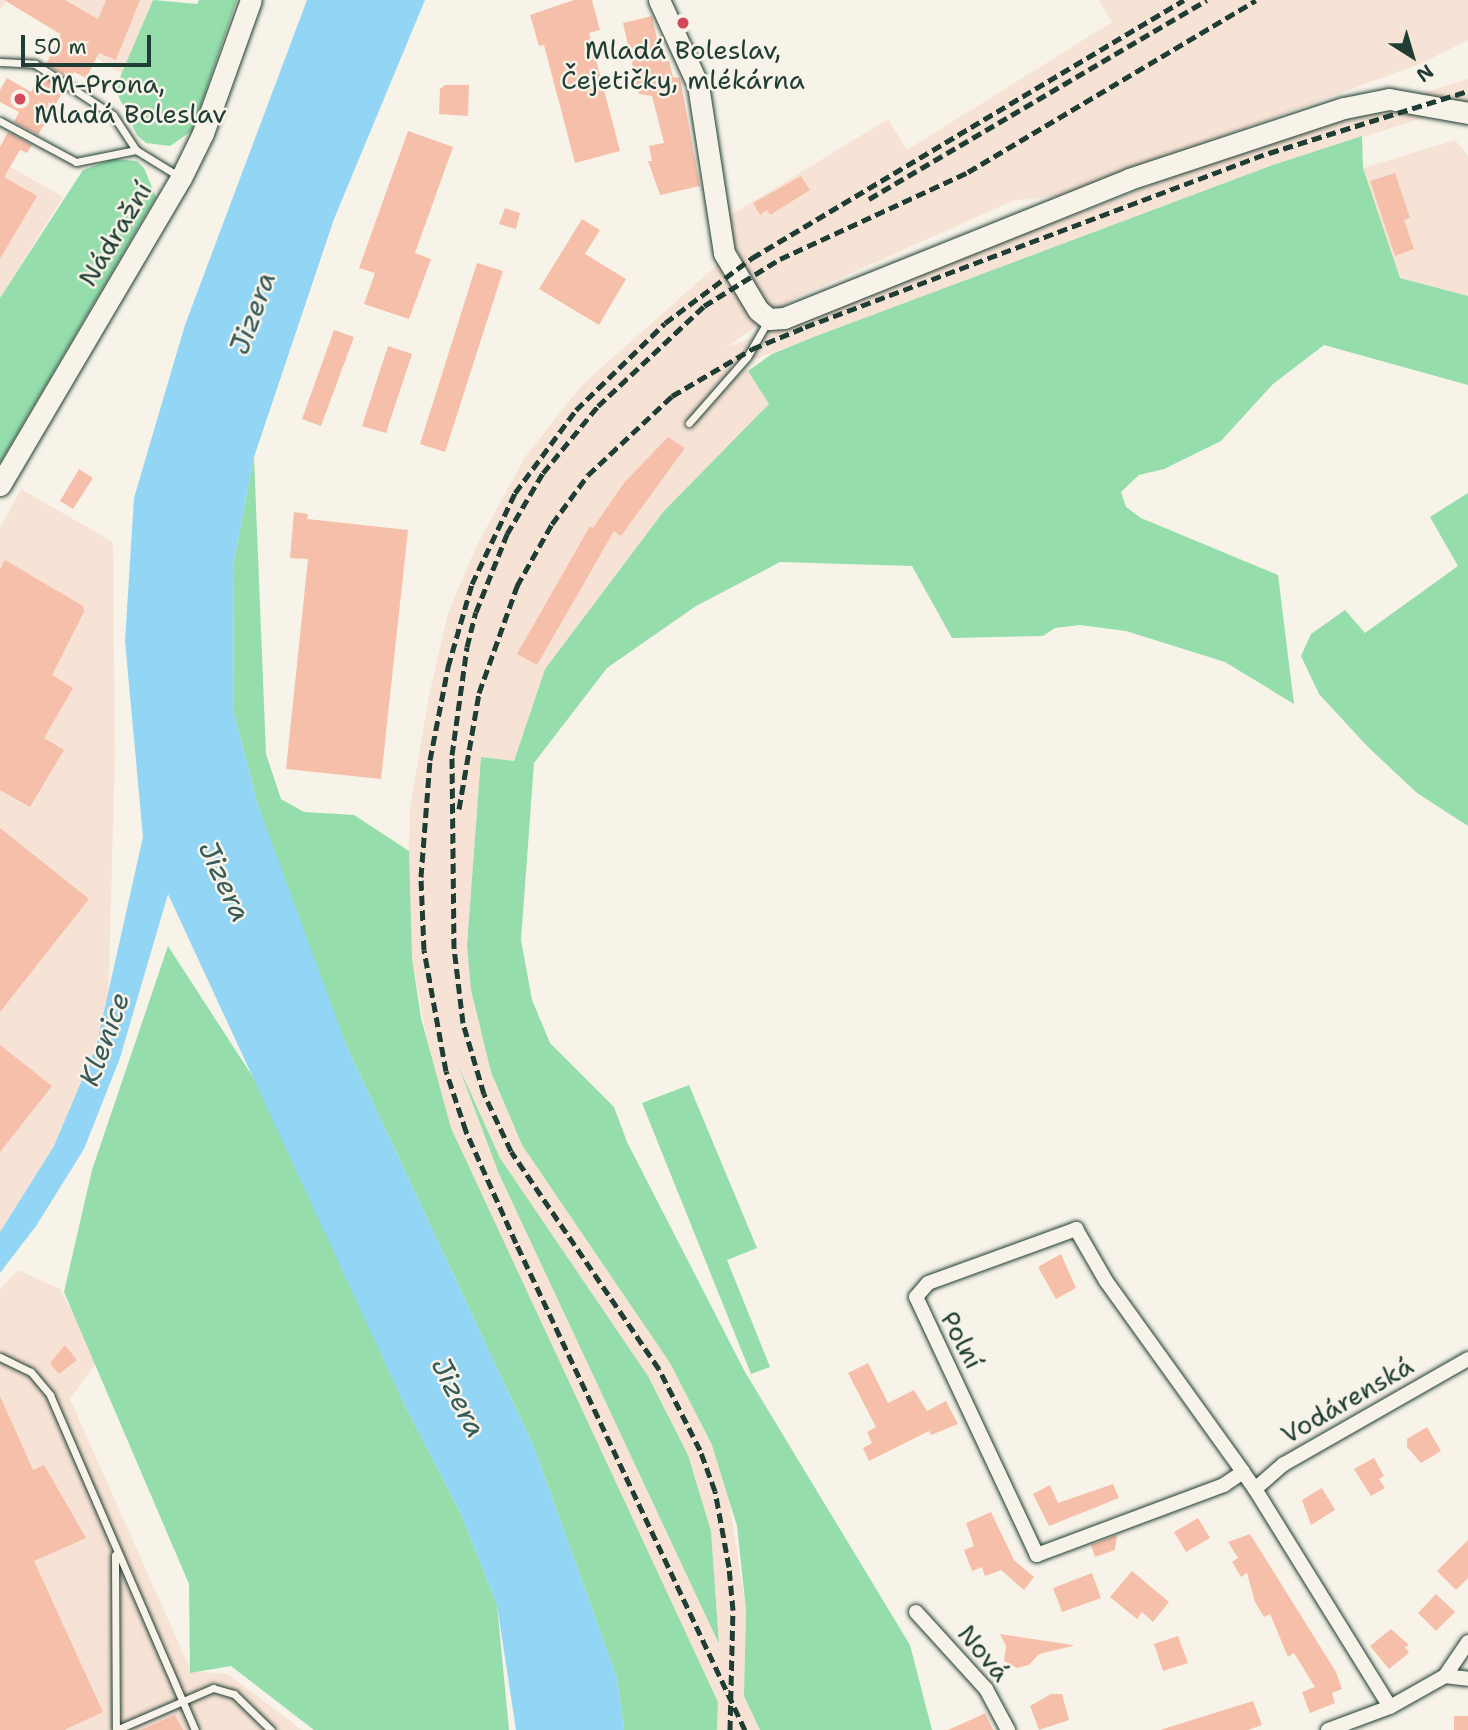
<!DOCTYPE html>
<html>
<head>
<meta charset="utf-8">
<style>
  body { margin:0 }
  #map { position:relative; width:1468px; height:1730px; overflow:hidden; background:#f7f3e8; font-family:"Shantell Sans",sans-serif }
  div>[style] { position:absolute }
  [style*='--x'] { left:calc(var(--x)*1px); top:calc(var(--y)*1px); width:calc(var(--w)*1px); rotate:calc(var(--a)*1deg) }
  .built>* { inset:0; background:#f7e3d5 }
  .green>* { inset:0; background:#95ddab }
  .water>* { inset:0; background:#92d5f4 }
  .building>* { inset:0; background:#f6bfaa }
  .roads { filter:drop-shadow(0 0 2px #1f3d34) drop-shadow(0 0 2px #1f3d34) }
  .lane>* { height:7px; margin:-3.5px; padding:0 3.5px; transform-origin:3.5px; border-radius:3.5px; background:#f7f3e8 }
  .street>* { height:14px; margin:-7px; padding:0 7px; transform-origin:7px; border-radius:7px; background:#f7f3e8 }
  .secondary>* { height:21px; margin:-10.5px; padding:0 10.5px; transform-origin:10.5px; border-radius:10.5px; background:#f7f3e8 }
  .rail>* { height:5px; margin-top:-2.5px; transform-origin:0; background:repeating-linear-gradient(90deg,#1f3d34 0 10px,transparent 0 15px) }
  .dots>* { width:19px; height:19px; translate:-50% -50%; box-sizing:border-box; border:4px solid #f7f3e8; border-radius:50% }
  span { translate:-50% -50%; white-space:nowrap; text-align:center; line-height:1.15; -webkit-text-stroke:5px #f7f3e8; paint-order:stroke }
  .poi-label { font-size:26px; color:#1f3d34 }
  .left { translate:0 -50%; text-align:left }
  .street-label { font-size:26px; color:#1f3d34 }
  .water-label { font-size:28px; color:#365b5a; font-style:italic }
  .north { position:absolute; left:1377px; top:21px; width:70px; height:70px; -webkit-text-stroke:5px #f7f3e8; paint-order:stroke; rotate:143deg; font-size:19px; font-weight:700; line-height:28px; text-align:center; color:#1f3d34 }
  .north::after { content:''; display:block; margin:auto; width:24px; height:32px; background:#1f3d34; clip-path:polygon(50% 0,100% 100%,50% 72%,0 100%) }
  .scale { position:absolute; left:21px; top:35px; width:130px; height:32px; box-sizing:border-box; border:4px solid #1f3d34; border-top:0; padding-left:9px; font-size:21px; line-height:24px; white-space:nowrap; color:#1f3d34; -webkit-text-stroke:5px #f7f3e8; paint-order:stroke }
</style>
</head>
<body>
<div id="map">
  <div class="built">
    <i style="clip-path:polygon(0 0,153px 0,122px 74px,6px 1px,0 10px)"></i>
    <i style="clip-path:polygon(evenodd,1099px 0,1468px 0,1468px 40px,1420px 64px,1058px 196px,1015px 200px,793px 299px,726px 348px,1265px 142px,1468px 79px,1468px 104px,1273px 165px,734px 367px,748px 371px,770px 404px,664px 511px,545px 669px,514px 761px,481px 757px,467px 945px,471px 990px,491px 1072px,522px 1145px,670px 1363px,712px 1445px,727px 1487px,746px 1610px,744px 1696px,760px 1730px,717px 1730px,718px 1701px,504px 1249px,451px 1128px,433px 1072px,412px 958px,408px 876px,410px 809px,429px 696px,448px 613px,476px 547px,525px 457px,582px 385px,734px 250px,726px 218px,888px 119px,907px 150px,1112px 22px,1099px 0,460px 1070px,500px 1158px,648px 1376px,688px 1455px,711px 1531px,719px 1643px,499px 1174px,460px 1070px)"></i>
    <i style="clip-path:polygon(1455px 140px,1468px 156px,1468px 296px,1400px 278px,1363px 168px)"></i>
    <i style="clip-path:polygon(0 161px,63px 197px,0 298px)"></i>
    <i style="clip-path:polygon(21px 489px,113px 542px,115px 757px,108px 1007px,76px 1101px,54px 1146px,0 1232px,0 528px)"></i>
    <i style="clip-path:polygon(18px 1270px,60px 1289px,98px 1360px,70px 1399px,191px 1671px,228px 1674px,302px 1730px,0 1730px,0 1289px)"></i>
  </div>
  <div class="green">
    <i style="clip-path:polygon(153px 0,197px 4px,199px 0,237px 0,192px 131px,170px 146px,146px 143px,137px 135px,115px 89px)"></i>
    <i style="clip-path:polygon(1362px 136px,1363px 168px,1400px 278px,1468px 296px,1468px 385px,1324px 345px,1273px 384px,1221px 441px,1164px 469px,1139px 475px,1121px 492px,1126px 507px,1141px 518px,1278px 575px,1294px 704px,1225px 662px,1126px 631px,1080px 625px,1055px 628px,1043px 636px,952px 638px,912px 566px,780px 562px,696px 606px,607px 668px,534px 763px,521px 940px,532px 1000px,550px 1043px,614px 1107px,627px 1142px,745px 1372px,910px 1645px,932px 1730px,760px 1730px,744px 1696px,746px 1610px,737px 1526px,712px 1445px,670px 1363px,522px 1145px,491px 1072px,471px 990px,467px 945px,481px 757px,514px 761px,545px 669px,664px 511px,769px 404px,748px 371px,772px 354px,811px 338px,1273px 165px)"></i>
    <i style="clip-path:polygon(113px 159px,137px 161px,144px 168px,156px 197px,0 463px,0 298px,83px 170px)"></i>
    <i style="clip-path:polygon(254px 457px,266px 754px,281px 799px,304px 812px,354px 815px,409px 851px,412px 958px,421px 1018px,451px 1128px,718px 1702px,717px 1730px,624px 1730px,617px 1678px,534px 1447px,347px 1047px,299px 926px,258px 805px,234px 714px,233px 566px)"></i>
    <i style="clip-path:polygon(1468px 493px,1468px 826px,1417px 793px,1368px 747px,1319px 694px,1301px 656px,1311px 634px,1345px 610px,1365px 633px,1458px 566px,1430px 517px)"></i>
    <i style="clip-path:polygon(168px 946px,260px 1088px,406px 1408px,460px 1512px,497px 1605px,509px 1730px,314px 1730px,231px 1666px,190px 1673px,189px 1584px,64px 1292px,92px 1170px)"></i>
    <i style="clip-path:polygon(458px 1065px,500px 1158px,648px 1376px,688px 1455px,711px 1531px,719px 1644px,499px 1174px)"></i>
    <i style="clip-path:polygon(689px 1085px,757px 1248px,727px 1260px,770px 1367px,751px 1374px,642px 1103px)"></i>
  </div>
  <div class="water">
    <i style="clip-path:polygon(307px 0,425px 0,334px 219px,254px 457px,233px 566px,234px 714px,258px 805px,347px 1047px,534px 1447px,617px 1678px,624px 1730px,516px 1730px,497px 1605px,460px 1512px,406px 1408px,168px 894px,120px 1058px,84px 1149px,36px 1226px,0 1273px,0 1232px,54px 1146px,96px 1047px,143px 837px,125px 641px,134px 498px,185px 325px)"></i>
  </div>
  <div class="building">
    <i style="clip-path:polygon(4px 0,65px 0,98px 19px,106px 0,140px 0,116px 60px,99px 53px,86px 78px,74px 72px,70px 80px,46px 64px,61px 34px)"></i>
    <i style="clip-path:polygon(574px 0,592px 0,600px 30px,589px 33px,620px 151px,575px 163px,544px 45px,539px 46px,530px 15px)"></i>
    <i style="clip-path:polygon(652px 16px,662px 62px,669px 61px,673px 77px,680px 78px,700px 186px,660px 195px,648px 161px,652px 161px,649px 146px,664px 143px,652px 96px,639px 94px,623px 23px)"></i>
    <i style="clip-path:polygon(40px 75px,64px 90px,38px 135px,14px 122px,19px 112px,0 102px,0 90px,7px 78px,31px 92px)"></i>
    <i style="clip-path:polygon(445px 85px,469px 85px,468px 116px,439px 114px,440px 89px)"></i>
    <i style="clip-path:polygon(408px 131px,453px 147px,415px 253px,431px 259px,409px 319px,364px 304px,375px 273px,359px 268px)"></i>
    <i style="clip-path:polygon(8px 132px,32px 145px,27px 153px,20px 150px,4px 177px,37px 196px,0 259px,0 147px)"></i>
    <i style="clip-path:polygon(1395px 173px,1410px 218px,1404px 220px,1414px 249px,1395px 256px,1370px 181px)"></i>
    <i style="clip-path:polygon(801px 176px,810px 190px,770px 215px,767px 210px,760px 215px,753px 203px)"></i>
    <i style="clip-path:polygon(505px 208px,520px 213px,516px 229px,499px 224px)"></i>
    <i style="clip-path:polygon(582px 219px,600px 230px,585px 254px,626px 279px,599px 325px,539px 289px)"></i>
    <i style="clip-path:polygon(477px 263px,503px 271px,445px 452px,420px 444px)"></i>
    <i style="clip-path:polygon(334px 330px,354px 337px,321px 426px,302px 419px)"></i>
    <i style="clip-path:polygon(388px 346px,412px 354px,386px 433px,362px 426px)"></i>
    <i style="clip-path:polygon(668px 437px,685px 448px,621px 536px,614px 531px,537px 665px,517px 654px,590px 526px,593px 528px,624px 483px)"></i>
    <i style="clip-path:polygon(79px 469px,93px 478px,73px 509px,60px 501px)"></i>
    <i style="clip-path:polygon(294px 512px,308px 514px,307px 519px,408px 530px,381px 779px,286px 769px,308px 559px,290px 558px)"></i>
    <i style="clip-path:polygon(5px 560px,83px 606px,84px 612px,52px 675px,73px 688px,44px 738px,64px 750px,30px 807px,0 790px,0 569px)"></i>
    <i style="clip-path:polygon(0 828px,89px 899px,0 1012px)"></i>
    <i style="clip-path:polygon(0 1045px,52px 1086px,0 1152px)"></i>
    <i style="clip-path:polygon(1061px 1254px,1076px 1288px,1056px 1299px,1038px 1267px)"></i>
    <i style="clip-path:polygon(65px 1345px,77px 1360px,59px 1374px,50px 1363px)"></i>
    <i style="clip-path:polygon(868px 1363px,888px 1403px,914px 1390px,927px 1411px,946px 1401px,958px 1424px,931px 1435px,929px 1431px,869px 1461px,863px 1448px,872px 1443px,867px 1432px,876px 1427px,848px 1373px)"></i>
    <i style="clip-path:polygon(0 1396px,33px 1470px,44px 1465px,86px 1538px,34px 1561px,103px 1712px,64px 1730px,0 1730px)"></i>
    <i style="clip-path:polygon(1427px 1427px,1441px 1451px,1421px 1463px,1407px 1447px,1407px 1439px)"></i>
    <i style="clip-path:polygon(1374px 1458px,1384px 1476px,1379px 1479px,1385px 1488px,1371px 1496px,1354px 1469px)"></i>
    <i style="clip-path:polygon(1113px 1484px,1119px 1498px,1049px 1526px,1033px 1494px,1050px 1485px,1058px 1503px)"></i>
    <i style="clip-path:polygon(1322px 1488px,1335px 1510px,1311px 1525px,1302px 1500px)"></i>
    <i style="clip-path:polygon(991px 1512px,1014px 1560px,1034px 1577px,1024px 1590px,1001px 1570px,985px 1576px,982px 1567px,972px 1571px,964px 1550px,974px 1546px,966px 1523px)"></i>
    <i style="clip-path:polygon(1198px 1518px,1210px 1538px,1186px 1552px,1174px 1532px)"></i>
    <i style="clip-path:polygon(1250px 1534px,1336px 1672px,1342px 1689px,1332px 1693px,1335px 1703px,1310px 1713px,1302px 1692px,1315px 1687px,1294px 1653px,1288px 1657px,1270px 1614px,1264px 1617px,1255px 1602px,1247px 1573px,1241px 1577px,1232px 1562px,1238px 1558px,1228px 1542px)"></i>
    <i style="clip-path:polygon(1117px 1535px,1115px 1550px,1095px 1557px,1091px 1545px)"></i>
    <i style="clip-path:polygon(1468px 1540px,1468px 1578px,1456px 1590px,1437px 1571px)"></i>
    <i style="clip-path:polygon(1132px 1571px,1169px 1602px,1153px 1622px,1142px 1612px,1137px 1619px,1110px 1597px)"></i>
    <i style="clip-path:polygon(1092px 1573px,1101px 1598px,1062px 1612px,1053px 1588px)"></i>
    <i style="clip-path:polygon(1436px 1594px,1455px 1612px,1436px 1631px,1418px 1613px)"></i>
    <i style="clip-path:polygon(1391px 1629px,1409px 1645px,1405px 1647px,1409px 1653px,1389px 1669px,1370px 1646px)"></i>
    <i style="clip-path:polygon(1000px 1634px,1073px 1645px,1073px 1646px,1039px 1654px,1029px 1665px,1017px 1668px,1004px 1661px,1006px 1646px)"></i>
    <i style="clip-path:polygon(1178px 1636px,1188px 1663px,1163px 1671px,1154px 1644px)"></i>
    <i style="clip-path:polygon(1051px 1694px,1062px 1694px,1069px 1720px,1039px 1730px,1030px 1706px)"></i>
    <i style="clip-path:polygon(1253px 1701px,1262px 1725px,1248px 1730px,1160px 1730px)"></i>
    <i style="clip-path:polygon(985px 1713px,993px 1730px,948px 1730px,977px 1717px)"></i>
    <i style="clip-path:polygon(175px 1715px,183px 1730px,141px 1730px)"></i>
    <i style="clip-path:polygon(1454px 1716px,1468px 1716px,1468px 1730px,1454px 1730px)"></i>
  </div>
  <div class="roads">
    <div class="lane">
      <i style="--x:0;--y:62;--w:35;--a:3"></i>
      <i style="--x:35;--y:64;--w:93;--a:33.2"></i>
      <i style="--x:113;--y:115;--w:42;--a:56.7"></i>
      <i style="--x:136;--y:150;--w:52;--a:31.5"></i>
      <i style="--x:0;--y:121;--w:86;--a:28.3"></i>
      <i style="--x:76;--y:162;--w:61;--a:-11.3"></i>
      <i style="--x:689;--y:423;--w:88;--a:-48.7"></i>
      <i style="--x:747;--y:357;--w:44;--a:-59.9"></i>
      <i style="--x:0;--y:1357;--w:34;--a:26"></i>
      <i style="--x:31;--y:1372;--w:30;--a:50"></i>
      <i style="--x:50;--y:1395;--w:365;--a:66.6"></i>
      <i style="--x:115;--y:1555;--w:175;--a:89.7"></i>
      <i style="--x:116;--y:1730;--w:106;--a:-23.4"></i>
      <i style="--x:213;--y:1688;--w:22;--a:16"></i>
      <i style="--x:234;--y:1694;--w:52;--a:44.2"></i>
    </div>
    <div class="street">
      <i style="--x:1243;--y:1472;--w:23;--a:146"></i>
      <i style="--x:1224;--y:1485;--w:200;--a:159.5"></i>
      <i style="--x:1037;--y:1555;--w:285;--a:-115.1"></i>
      <i style="--x:916;--y:1297;--w:18;--a:-49"></i>
      <i style="--x:928;--y:1283;--w:158;--a:-20"></i>
      <i style="--x:1076;--y:1229;--w:60;--a:60"></i>
      <i style="--x:1106;--y:1281;--w:235;--a:54.3"></i>
      <i style="--x:1243;--y:1472;--w:21;--a:55"></i>
      <i style="--x:1255;--y:1489;--w:256;--a:58.2"></i>
      <i style="--x:1255;--y:1489;--w:38;--a:-41"></i>
      <i style="--x:1284;--y:1464;--w:212;--a:-29.7"></i>
      <i style="--x:916;--y:1612;--w:104;--a:47.7"></i>
      <i style="--x:986;--y:1689;--w:47;--a:61.8"></i>
      <i style="--x:1445;--y:1676;--w:41;--a:-55.9"></i>
      <i style="--x:1328;--y:1730;--w:66;--a:-20.4"></i>
      <i style="--x:1390;--y:1707;--w:63;--a:-29.4"></i>
      <i style="--x:1445;--y:1676;--w:23;--a:7"></i>
    </div>
    <div class="secondary">
      <i style="--x:659;--y:0;--w:94;--a:65.4"></i>
      <i style="--x:698;--y:85;--w:170;--a:81.2"></i>
      <i style="--x:724;--y:253;--w:66;--a:59.2"></i>
      <i style="--x:758;--y:310;--w:14;--a:39"></i>
      <i style="--x:769;--y:319;--w:15;--a:-4"></i>
      <i style="--x:784;--y:318;--w:372;--a:-21.9"></i>
      <i style="--x:1129;--y:179;--w:226;--a:-18.3"></i>
      <i style="--x:1344;--y:108;--w:46;--a:-11.3"></i>
      <i style="--x:1389;--y:99;--w:80;--a:10"></i>
      <i style="--x:0;--y:485;--w:356;--a:-59.5"></i>
      <i style="--x:181;--y:178;--w:50;--a:-63.9"></i>
      <i style="--x:203;--y:133;--w:141;--a:-70.2"></i>
    </div>
  </div>
  <div class="rail">
    <i style="--x:869;--y:199;--w:392;--a:-30.5"></i>
    <i style="--x:459;--y:809;--w:118;--a:-80.2"></i>
    <i style="--x:479;--y:693;--w:114;--a:-70.4"></i>
    <i style="--x:517;--y:586;--w:71;--a:-60.6"></i>
    <i style="--x:552;--y:524;--w:61;--a:-53.7"></i>
    <i style="--x:588;--y:475;--w:115;--a:-43.2"></i>
    <i style="--x:672;--y:396;--w:93;--a:-30.4"></i>
    <i style="--x:752;--y:349;--w:57;--a:-22.5"></i>
    <i style="--x:805;--y:327;--w:496;--a:-20.6"></i>
    <i style="--x:1269;--y:153;--w:208;--a:-17.3"></i>
    <i style="--x:730;--y:1730;--w:120;--a:-88.6"></i>
    <i style="--x:733;--y:1610;--w:43;--a:-95.3"></i>
    <i style="--x:729;--y:1567;--w:77;--a:-100.4"></i>
    <i style="--x:715;--y:1491;--w:44;--a:-110.1"></i>
    <i style="--x:700;--y:1450;--w:91;--a:-116.8"></i>
    <i style="--x:659;--y:1369;--w:263;--a:-124.2"></i>
    <i style="--x:511;--y:1151;--w:63;--a:-115.3"></i>
    <i style="--x:484;--y:1094;--w:74;--a:-106.5"></i>
    <i style="--x:463;--y:1023;--w:76;--a:-96.8"></i>
    <i style="--x:454;--y:948;--w:193;--a:-90.6"></i>
    <i style="--x:452;--y:755;--w:109;--a:-82.1"></i>
    <i style="--x:467;--y:647;--w:36;--a:-76"></i>
    <i style="--x:476;--y:612;--w:84;--a:-68.3"></i>
    <i style="--x:507;--y:534;--w:71;--a:-59.5"></i>
    <i style="--x:543;--y:473;--w:87;--a:-50.6"></i>
    <i style="--x:598;--y:406;--w:146;--a:-43.3"></i>
    <i style="--x:704;--y:306;--w:89;--a:-31.7"></i>
    <i style="--x:780;--y:259;--w:207;--a:-24.8"></i>
    <i style="--x:968;--y:172;--w:335;--a:-30.8"></i>
    <i style="--x:745;--y:1730;--w:538;--a:-115.18"></i>
    <i style="--x:516;--y:1243;--w:123;--a:-114.1"></i>
    <i style="--x:466;--y:1131;--w:63;--a:-108.4"></i>
    <i style="--x:446;--y:1071;--w:123;--a:-100.3"></i>
    <i style="--x:424;--y:950;--w:73;--a:-92.4"></i>
    <i style="--x:421;--y:877;--w:117;--a:-85.6"></i>
    <i style="--x:430;--y:760;--w:95;--a:-79"></i>
    <i style="--x:448;--y:667;--w:86;--a:-73.9"></i>
    <i style="--x:472;--y:584;--w:101;--a:-64.7"></i>
    <i style="--x:515;--y:493;--w:103;--a:-53.7"></i>
    <i style="--x:576;--y:410;--w:124;--a:-44.3"></i>
    <i style="--x:665;--y:323;--w:109;--a:-36.8"></i>
    <i style="--x:752;--y:258;--w:503;--a:-30.85"></i>
  </div>
  <div class="dots">
    <i style="left:683px;top:23px;background:#d1495b"></i>
    <i style="left:20px;top:99px;background:#d1495b"></i>
  </div>
  <div class="poi-label">
    <span style="left:683px;top:65px">Mladá Boleslav,<br>Čejetičky, mlékárna</span>
    <span class="left" style="left:34px;top:99px">KM-Prona,<br>Mladá Boleslav</span>
  </div>
  <div class="street-label">
    <span style="left:115px;top:234px;rotate:-59deg">Nádražní</span>
    <span style="left:962px;top:1340px;rotate:62deg">Polní</span>
    <span style="left:1347px;top:1400px;rotate:-30deg">Vodárenská</span>
    <span style="left:984px;top:1653px;rotate:50deg">Nová</span>
  </div>
  <div class="water-label">
    <span style="left:252px;top:313px;rotate:-70deg">Jizera</span>
    <span style="left:225px;top:881px;rotate:65deg">Jizera</span>
    <span style="left:104px;top:1039px;rotate:-70deg">Klenice</span>
    <span style="left:459px;top:1397px;rotate:63deg">Jizera</span>
  </div>
  <div class="north">N</div>
  <div class="scale">50 m</div>
</div>
</body>
</html>
